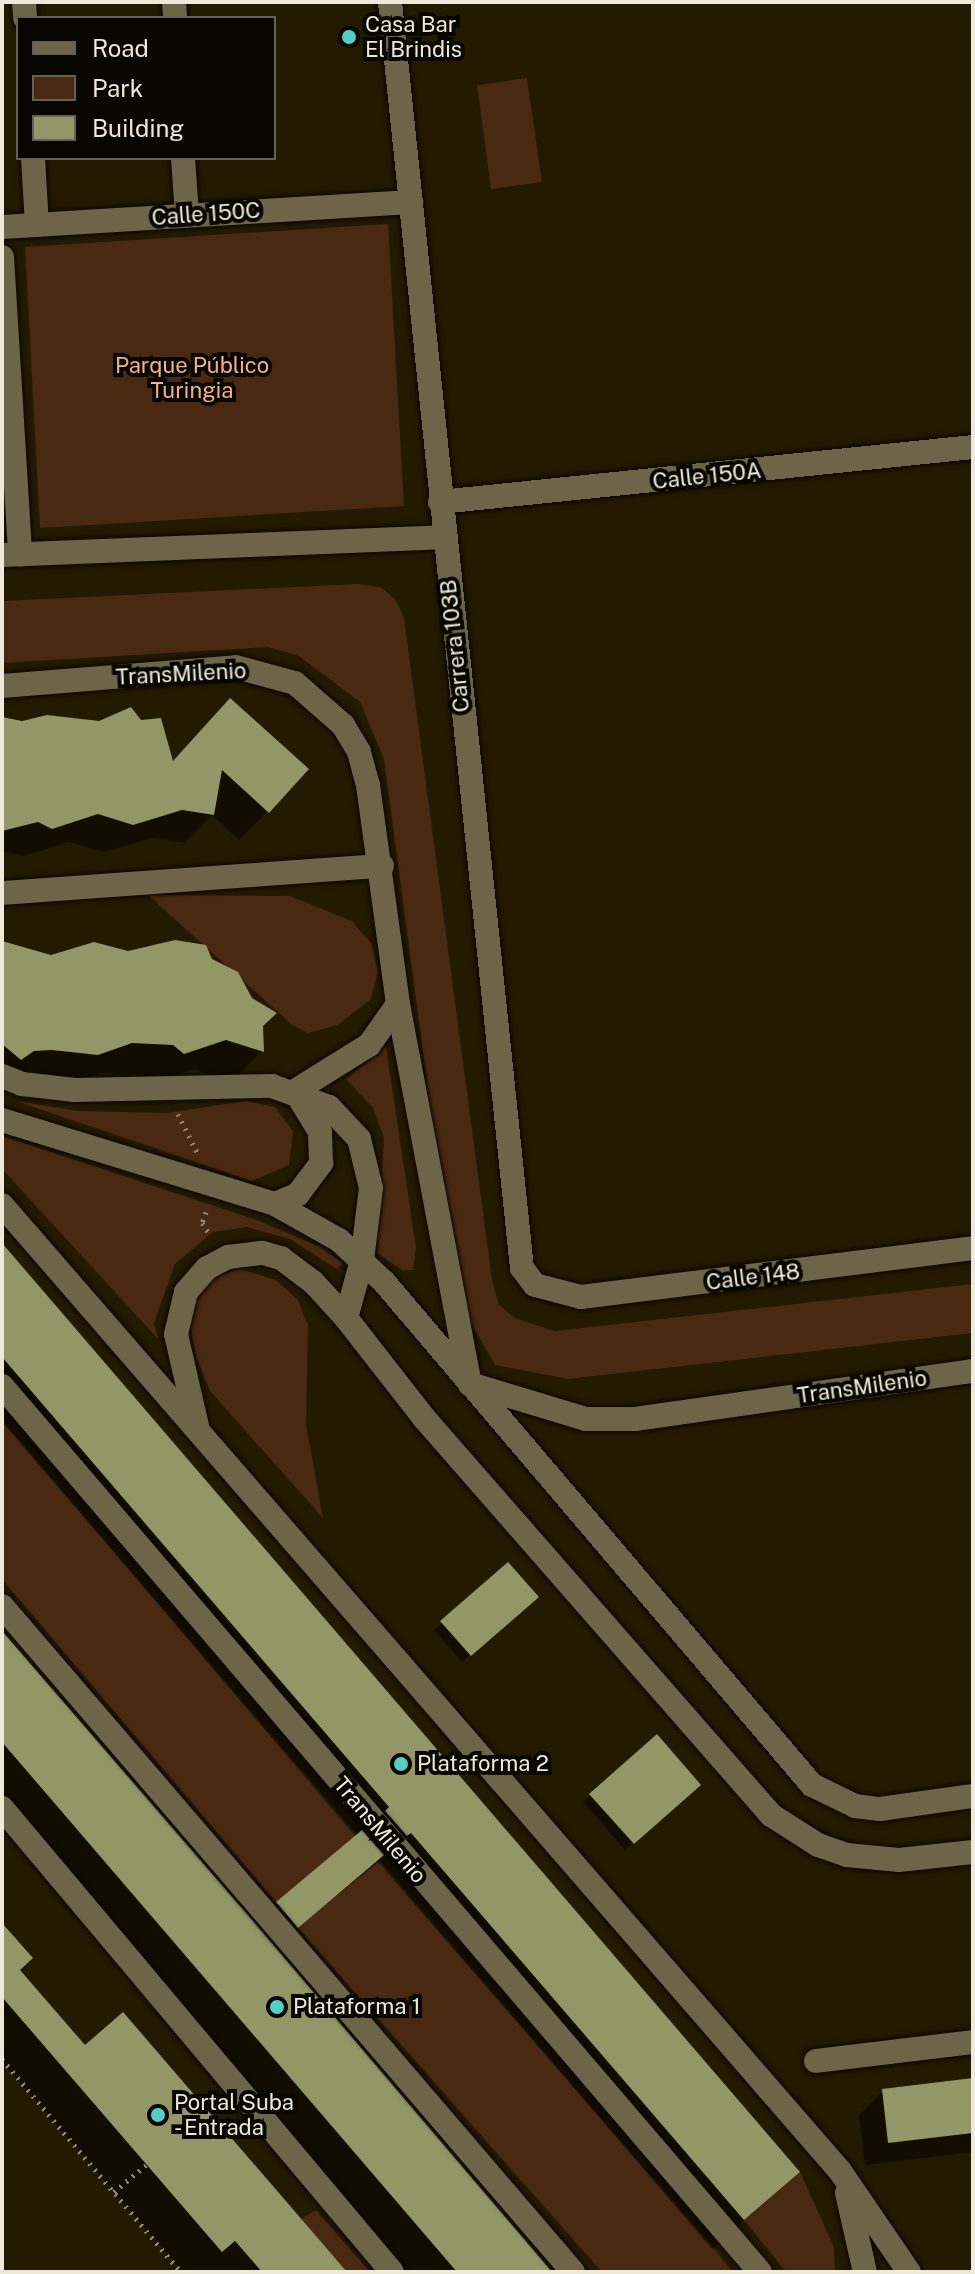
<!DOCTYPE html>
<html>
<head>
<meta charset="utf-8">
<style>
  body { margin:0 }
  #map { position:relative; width:975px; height:2274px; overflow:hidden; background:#221a01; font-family:"Public Sans",sans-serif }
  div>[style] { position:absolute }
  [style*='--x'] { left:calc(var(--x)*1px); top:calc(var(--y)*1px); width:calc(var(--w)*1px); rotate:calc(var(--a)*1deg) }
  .green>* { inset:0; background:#492911 }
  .shadow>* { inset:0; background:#0007 }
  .building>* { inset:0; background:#939768 }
  .path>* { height:5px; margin-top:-2.5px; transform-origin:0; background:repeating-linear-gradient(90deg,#908975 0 2px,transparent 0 8px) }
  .roads { filter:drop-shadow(0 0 2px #0b0500) drop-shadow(0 0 2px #0b0500) }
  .minor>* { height:24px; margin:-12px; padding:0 12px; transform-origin:12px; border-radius:12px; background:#6d6549 }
  .dots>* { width:22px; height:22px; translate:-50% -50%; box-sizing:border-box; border:4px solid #080601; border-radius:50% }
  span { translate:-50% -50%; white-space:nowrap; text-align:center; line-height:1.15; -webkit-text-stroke:8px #080601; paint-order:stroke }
  .poi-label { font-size:22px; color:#eee9d9 }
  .left { translate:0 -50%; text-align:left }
  .street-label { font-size:22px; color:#eee9d9 }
  .park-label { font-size:22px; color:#f2b285 }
  .frame { position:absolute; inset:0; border:4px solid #eee9d9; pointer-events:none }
  .legend { position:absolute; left:16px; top:16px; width:260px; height:144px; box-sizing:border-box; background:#080601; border:2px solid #646157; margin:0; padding:10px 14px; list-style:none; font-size:24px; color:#eee9d9 }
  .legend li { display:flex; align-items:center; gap:16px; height:40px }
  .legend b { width:40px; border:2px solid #646157 }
</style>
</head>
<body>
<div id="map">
  <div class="green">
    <i style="clip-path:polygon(527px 78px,542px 182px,491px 189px,477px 85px)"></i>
    <i style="clip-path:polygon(388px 224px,404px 506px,40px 528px,25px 247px)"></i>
    <i style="clip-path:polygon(358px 584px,380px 587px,396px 600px,404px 618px,492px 1280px,499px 1305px,515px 1318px,554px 1331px,973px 1284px,973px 1333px,568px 1379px,495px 1365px,466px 1314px,452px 1270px,384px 759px,360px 702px,299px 656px,268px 647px,2px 663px,2px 601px)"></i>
    <i style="clip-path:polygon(148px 895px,290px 896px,352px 921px,371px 943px,378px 971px,371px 999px,338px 1025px,308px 1033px,291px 1024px)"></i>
    <i style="clip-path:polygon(386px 1047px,416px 1247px,413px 1270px,402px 1270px,377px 1253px,384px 1138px,373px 1108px,346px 1079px)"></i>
    <i style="clip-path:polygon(16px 1101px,79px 1111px,166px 1113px,246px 1101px,275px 1107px,293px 1131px,289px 1165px,252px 1181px)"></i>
    <i style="clip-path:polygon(2px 1136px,254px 1219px,318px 1246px,343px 1263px,337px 1269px,290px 1239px,247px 1227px,213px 1232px,175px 1264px,154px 1323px,158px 1339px,2px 1169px)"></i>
    <i style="clip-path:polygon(240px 1269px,276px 1280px,298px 1300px,308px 1325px,306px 1425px,323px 1518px,210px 1391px,195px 1354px,190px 1321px,197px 1297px,215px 1277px)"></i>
    <i style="clip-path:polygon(2px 1420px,355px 1836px,276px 1902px,2px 1579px)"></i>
    <i style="clip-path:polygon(377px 1861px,710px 2244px,733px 2272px,602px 2272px,298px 1928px)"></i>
    <i style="clip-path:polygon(800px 2172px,834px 2247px,835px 2272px,786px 2272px,744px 2220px)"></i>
    <i style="clip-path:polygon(316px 2210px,370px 2272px,347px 2272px,301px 2219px)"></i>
  </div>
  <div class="shadow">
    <i style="clip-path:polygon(47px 717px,171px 763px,202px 729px,268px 811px,239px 840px,212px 815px,184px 843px,152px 838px,104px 852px,69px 842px,23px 856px,2px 851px,2px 723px)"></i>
    <i style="clip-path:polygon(2px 951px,51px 958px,128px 953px,211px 960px,261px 1027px,262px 1051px,232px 1081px,194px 1069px,153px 1083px,143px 1075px,101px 1073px,66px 1084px,2px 1081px)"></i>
    <i style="clip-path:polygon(2px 1246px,798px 2172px,712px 2249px,380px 1861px,289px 1934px,270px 1911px,358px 1836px,2px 1422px)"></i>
    <i style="clip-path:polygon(508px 1565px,528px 1604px,462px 1662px,434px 1630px)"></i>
    <i style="clip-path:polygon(2px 1634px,549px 2272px,401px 2272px,2px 1807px)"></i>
    <i style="clip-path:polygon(691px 1792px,625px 1850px,583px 1802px,591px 1795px)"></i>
    <i style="clip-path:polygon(2px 1926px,18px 1970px,85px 2048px,345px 2272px,183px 2272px,2px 2062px)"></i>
    <i style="clip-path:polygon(973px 2081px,973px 2152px,865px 2165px,859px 2115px,883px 2091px)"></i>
  </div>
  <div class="building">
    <i style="clip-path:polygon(230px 698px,309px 769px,269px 813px,222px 770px,214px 815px,182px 810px,133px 825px,98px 814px,52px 829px,38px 822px,2px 831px,2px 717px,22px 721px,47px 715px,99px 721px,131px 707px,141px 720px,161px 718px,173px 761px)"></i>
    <i style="clip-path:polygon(175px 940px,206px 945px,212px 959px,238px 972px,252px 998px,277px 1013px,263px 1026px,264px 1052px,226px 1040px,184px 1054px,173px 1045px,132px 1043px,98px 1055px,52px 1050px,34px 1051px,21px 1060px,2px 1044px,2px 941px,51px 955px,94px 942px,128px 951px)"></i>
    <i style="clip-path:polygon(2px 1243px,800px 2172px,744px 2220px,411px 1833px,407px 1836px,385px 1811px,389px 1807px,2px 1357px)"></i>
    <i style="clip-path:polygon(508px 1562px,539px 1597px,471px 1656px,440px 1621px)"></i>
    <i style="clip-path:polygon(2px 1631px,253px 1921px,552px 2272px,457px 2272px,2px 1742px)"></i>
    <i style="clip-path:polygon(657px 1734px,701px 1785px,634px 1844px,589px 1794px)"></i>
    <i style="clip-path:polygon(362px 1830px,384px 1855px,298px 1928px,276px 1902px)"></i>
    <i style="clip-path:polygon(2px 1923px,33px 1958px,20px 1970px,85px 2045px,123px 2012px,347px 2272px,262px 2272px,235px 2241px,222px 2252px,2px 1997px)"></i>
    <i style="clip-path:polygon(973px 2078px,973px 2133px,888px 2143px,882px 2089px)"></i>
  </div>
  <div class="path">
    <i style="--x:178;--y:1114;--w:42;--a:63.4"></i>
    <i style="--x:206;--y:1212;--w:12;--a:110"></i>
    <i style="--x:202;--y:1223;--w:14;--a:54"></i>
    <i style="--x:2;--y:2059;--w:278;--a:50"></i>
    <i style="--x:114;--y:2192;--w:42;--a:-40.2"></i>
    <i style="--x:253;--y:2272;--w:6;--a:-39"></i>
  </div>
  <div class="roads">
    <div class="minor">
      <i style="--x:24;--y:2;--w:16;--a:86"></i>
      <i style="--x:174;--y:2;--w:16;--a:86"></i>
      <i style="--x:390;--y:2;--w:1273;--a:84.05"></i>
      <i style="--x:522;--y:1268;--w:21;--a:53"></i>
      <i style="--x:535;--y:1285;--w:48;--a:14.6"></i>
      <i style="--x:581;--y:1297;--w:395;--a:-7.1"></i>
      <i style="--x:33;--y:158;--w:67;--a:86.6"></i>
      <i style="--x:183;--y:158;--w:57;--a:86"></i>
      <i style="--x:2;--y:227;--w:410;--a:-3.5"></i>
      <i style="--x:2;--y:257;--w:298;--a:86.5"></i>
      <i style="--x:440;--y:502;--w:536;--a:-5.89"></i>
      <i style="--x:2;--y:555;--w:441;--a:-2.3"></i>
      <i style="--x:2;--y:686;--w:235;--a:-4.6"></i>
      <i style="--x:236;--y:667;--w:61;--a:15.2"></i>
      <i style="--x:295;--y:683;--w:64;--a:41.2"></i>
      <i style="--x:343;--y:725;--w:31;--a:59"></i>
      <i style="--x:359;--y:752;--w:34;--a:75"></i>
      <i style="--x:368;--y:785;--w:221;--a:82.2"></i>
      <i style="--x:398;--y:1004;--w:387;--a:79.3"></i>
      <i style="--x:470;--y:1384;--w:121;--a:16.8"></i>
      <i style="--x:586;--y:1419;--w:49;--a:0"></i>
      <i style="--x:635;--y:1419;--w:341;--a:-8.1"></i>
      <i style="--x:2;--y:893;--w:381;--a:-4.1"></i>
      <i style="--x:2;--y:1076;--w:22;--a:22"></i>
      <i style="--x:22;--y:1084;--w:53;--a:6.5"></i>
      <i style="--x:75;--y:1090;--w:197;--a:-1.2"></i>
      <i style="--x:272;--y:1086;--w:61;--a:20.2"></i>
      <i style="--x:329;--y:1107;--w:44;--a:46.8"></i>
      <i style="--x:359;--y:1139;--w:50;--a:76.2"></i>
      <i style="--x:371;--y:1188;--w:73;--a:97.1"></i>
      <i style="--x:362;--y:1260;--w:60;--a:105.4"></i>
      <i style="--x:2;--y:1120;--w:286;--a:17.1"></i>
      <i style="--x:275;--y:1204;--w:73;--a:29.4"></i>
      <i style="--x:339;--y:1240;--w:62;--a:43"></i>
      <i style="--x:384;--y:1282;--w:660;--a:49.61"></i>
      <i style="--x:812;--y:1785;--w:48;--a:26"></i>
      <i style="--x:855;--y:1806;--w:25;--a:7"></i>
      <i style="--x:880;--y:1809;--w:94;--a:-8"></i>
      <i style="--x:275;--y:1204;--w:25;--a:-23"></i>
      <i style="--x:298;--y:1194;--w:39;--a:-53"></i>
      <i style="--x:321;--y:1163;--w:31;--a:-92"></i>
      <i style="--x:320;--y:1132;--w:48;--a:-121.4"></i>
      <i style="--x:295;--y:1091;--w:87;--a:-31.9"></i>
      <i style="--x:369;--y:1045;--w:50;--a:-54.7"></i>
      <i style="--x:2;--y:1205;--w:1279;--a:49.06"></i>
      <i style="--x:840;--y:2171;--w:122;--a:55.7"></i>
      <i style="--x:2;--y:1386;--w:1166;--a:49.45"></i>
      <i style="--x:197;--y:1426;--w:94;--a:-102.9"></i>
      <i style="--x:176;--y:1334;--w:43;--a:-76.6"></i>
      <i style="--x:186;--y:1292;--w:32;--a:-49"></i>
      <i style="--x:207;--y:1268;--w:24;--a:-28"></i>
      <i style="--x:228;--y:1257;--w:35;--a:-7"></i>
      <i style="--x:263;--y:1253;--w:19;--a:16"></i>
      <i style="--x:281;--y:1258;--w:40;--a:37"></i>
      <i style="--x:313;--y:1282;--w:49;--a:47.5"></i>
      <i style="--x:346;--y:1318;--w:127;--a:52"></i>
      <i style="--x:424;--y:1418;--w:527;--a:48.84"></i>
      <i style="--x:771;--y:1815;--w:56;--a:32.6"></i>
      <i style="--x:818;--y:1845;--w:31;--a:19"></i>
      <i style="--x:847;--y:1855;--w:52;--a:5.5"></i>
      <i style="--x:899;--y:1860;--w:74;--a:-6.2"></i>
      <i style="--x:2;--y:1606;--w:877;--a:49.39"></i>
      <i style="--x:2;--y:1808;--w:606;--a:49.95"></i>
      <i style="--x:816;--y:2061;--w:158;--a:-6.9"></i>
      <i style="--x:847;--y:2193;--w:81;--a:77.2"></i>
    </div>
  </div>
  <div class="dots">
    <i style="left:349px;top:37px;background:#56cec4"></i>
    <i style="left:401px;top:1764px;background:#56cec4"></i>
    <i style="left:277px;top:2007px;background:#56cec4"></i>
    <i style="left:158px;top:2115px;background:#56cec4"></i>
  </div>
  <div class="poi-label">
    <span class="left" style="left:365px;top:37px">Casa Bar<br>El Brindis</span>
    <span class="left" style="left:417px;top:1764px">Plataforma 2</span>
    <span class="left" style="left:293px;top:2007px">Plataforma 1</span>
    <span class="left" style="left:174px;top:2115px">Portal Suba<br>- Entrada</span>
  </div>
  <div class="street-label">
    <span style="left:206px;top:214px;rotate:-4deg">Calle 150C</span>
    <span style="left:707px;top:476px;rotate:-6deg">Calle 150A</span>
    <span style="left:455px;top:646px;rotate:-96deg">Carrera 103B</span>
    <span style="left:181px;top:674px;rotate:-3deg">TransMilenio</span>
    <span style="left:753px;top:1277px;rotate:-7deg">Calle 148</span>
    <span style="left:862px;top:1387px;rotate:-8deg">TransMilenio</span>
    <span style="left:380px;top:1830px;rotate:50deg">TransMilenio</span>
  </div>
  <div class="park-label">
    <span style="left:192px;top:378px">Parque Público<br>Turingia</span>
  </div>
  <div class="frame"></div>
  <ul class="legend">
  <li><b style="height:10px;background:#6d6549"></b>Road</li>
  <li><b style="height:22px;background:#492911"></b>Park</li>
  <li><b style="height:22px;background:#939768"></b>Building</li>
  </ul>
</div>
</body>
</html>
